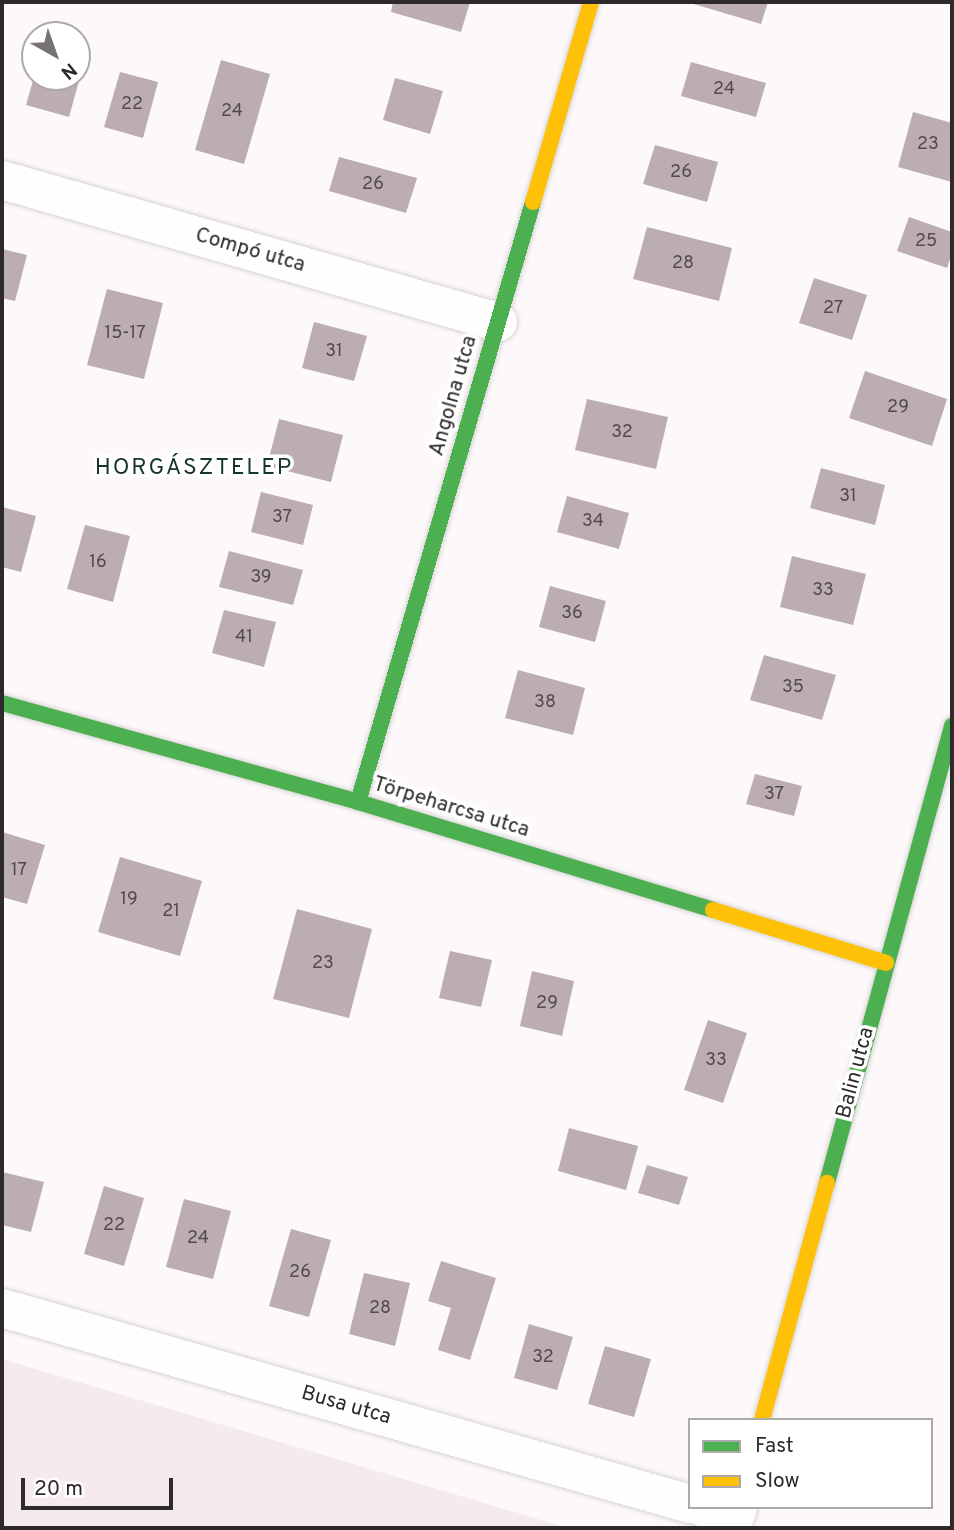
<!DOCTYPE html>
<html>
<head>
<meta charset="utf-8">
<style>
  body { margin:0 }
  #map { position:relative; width:954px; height:1530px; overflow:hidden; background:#fdf9fa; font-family:Overpass,sans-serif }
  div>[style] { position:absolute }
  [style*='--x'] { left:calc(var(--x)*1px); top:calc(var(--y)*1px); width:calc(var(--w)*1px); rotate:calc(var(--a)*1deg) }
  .built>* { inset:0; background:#f5eaee }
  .building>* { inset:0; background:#bcadb3 }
  .roads { filter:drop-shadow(0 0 2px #d8d4d5) drop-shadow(0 0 2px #d8d4d5) }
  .street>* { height:38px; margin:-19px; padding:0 19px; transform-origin:19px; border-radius:19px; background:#fffefe }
  .fast>* { height:16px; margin:-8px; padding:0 8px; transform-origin:8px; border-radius:8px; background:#4caf50 }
  .slow>* { height:16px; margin:-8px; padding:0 8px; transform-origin:8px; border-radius:8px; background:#ffc107 }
  span { translate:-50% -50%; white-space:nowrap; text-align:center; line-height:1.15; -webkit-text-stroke:7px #fff; paint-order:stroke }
  .number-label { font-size:18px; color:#524a4d }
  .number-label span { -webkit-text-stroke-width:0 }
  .street-label { font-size:21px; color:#2e292b }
  .neighbourhood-label { font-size:23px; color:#16352d; letter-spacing:2px }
  .frame { position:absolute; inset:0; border:4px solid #2e292b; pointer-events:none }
  .legend { position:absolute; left:688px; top:1418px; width:245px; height:91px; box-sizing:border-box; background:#fff; border:2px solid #aba9aa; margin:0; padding:9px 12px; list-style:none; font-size:21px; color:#2e292b }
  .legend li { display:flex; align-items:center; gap:14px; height:35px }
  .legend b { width:35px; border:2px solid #aba9aa }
  .north { position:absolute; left:21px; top:21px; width:70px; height:70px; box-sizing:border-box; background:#fff; border:2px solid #aba9aa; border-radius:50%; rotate:140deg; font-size:19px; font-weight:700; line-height:28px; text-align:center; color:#2e292b }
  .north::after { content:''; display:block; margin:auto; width:24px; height:32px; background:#767273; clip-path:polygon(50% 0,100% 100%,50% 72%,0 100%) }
  .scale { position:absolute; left:21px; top:1478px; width:152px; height:32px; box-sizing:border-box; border:4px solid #2e292b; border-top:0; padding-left:9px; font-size:21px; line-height:24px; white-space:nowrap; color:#2e292b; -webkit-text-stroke:5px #fff; paint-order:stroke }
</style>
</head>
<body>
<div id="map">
  <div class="built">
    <i style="clip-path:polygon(2px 1359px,568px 1528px,2px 1528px)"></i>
  </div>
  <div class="building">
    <i style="clip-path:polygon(393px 2px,470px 2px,461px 32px,391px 12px)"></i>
    <i style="clip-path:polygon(687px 2px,768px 2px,761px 24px)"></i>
    <i style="clip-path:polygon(221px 60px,270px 74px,244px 164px,195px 150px)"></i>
    <i style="clip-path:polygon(77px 62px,84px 63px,69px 117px,26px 105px,34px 77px,77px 77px)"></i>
    <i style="clip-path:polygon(691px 62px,766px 83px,756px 117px,681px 96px)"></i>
    <i style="clip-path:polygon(120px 72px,158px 82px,143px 138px,104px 127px)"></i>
    <i style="clip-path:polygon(395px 78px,443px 91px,430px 134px,383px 120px)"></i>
    <i style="clip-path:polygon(913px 112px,952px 123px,952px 182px,898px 167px)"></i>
    <i style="clip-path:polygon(655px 145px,718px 162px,707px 202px,643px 184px)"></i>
    <i style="clip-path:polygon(339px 157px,417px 178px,406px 213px,329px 191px)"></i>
    <i style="clip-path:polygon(909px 217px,952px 232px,952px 253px,947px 268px,897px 251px)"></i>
    <i style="clip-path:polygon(647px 227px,732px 248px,719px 301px,633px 279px)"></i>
    <i style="clip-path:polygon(2px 249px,27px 255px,15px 301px,2px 298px)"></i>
    <i style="clip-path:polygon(814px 278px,867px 295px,852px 340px,799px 323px)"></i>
    <i style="clip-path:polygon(107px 289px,163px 303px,144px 379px,87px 365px)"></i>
    <i style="clip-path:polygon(314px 322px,367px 336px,354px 381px,302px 368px)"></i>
    <i style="clip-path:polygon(865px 371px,947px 399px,932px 446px,849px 418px)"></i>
    <i style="clip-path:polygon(587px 399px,668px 417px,656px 469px,575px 450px)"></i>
    <i style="clip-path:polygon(279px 419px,343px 435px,331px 482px,267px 466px)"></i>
    <i style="clip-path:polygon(821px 468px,885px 485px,875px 525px,810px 508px)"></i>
    <i style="clip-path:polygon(261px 492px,313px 505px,303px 545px,251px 532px)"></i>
    <i style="clip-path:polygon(567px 496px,629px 513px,619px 549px,557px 532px)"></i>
    <i style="clip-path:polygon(2px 507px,36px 516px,21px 572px,2px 567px)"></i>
    <i style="clip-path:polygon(85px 525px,130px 536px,113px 602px,67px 589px)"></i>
    <i style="clip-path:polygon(229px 551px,303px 570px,293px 605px,219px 587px)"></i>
    <i style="clip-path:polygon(792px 556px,866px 574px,853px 625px,780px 607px)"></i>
    <i style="clip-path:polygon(550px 586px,606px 601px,595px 642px,539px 627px)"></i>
    <i style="clip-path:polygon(224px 610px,276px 622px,264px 667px,212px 653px)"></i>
    <i style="clip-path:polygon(764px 655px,836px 675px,822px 720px,750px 700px)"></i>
    <i style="clip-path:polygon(518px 670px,585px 688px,573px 735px,505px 718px)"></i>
    <i style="clip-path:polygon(755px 774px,802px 786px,794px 816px,746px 804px)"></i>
    <i style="clip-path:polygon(2px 832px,45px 845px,27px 904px,2px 897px)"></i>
    <i style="clip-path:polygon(120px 857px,202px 881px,180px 956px,98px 932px)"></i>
    <i style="clip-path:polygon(297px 909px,372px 929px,349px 1018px,273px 999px)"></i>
    <i style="clip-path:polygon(450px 951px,492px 960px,481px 1007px,439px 998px)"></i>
    <i style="clip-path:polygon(532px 971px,574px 981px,562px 1036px,520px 1026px)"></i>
    <i style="clip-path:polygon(708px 1020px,747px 1033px,723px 1103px,684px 1090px)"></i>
    <i style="clip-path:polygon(569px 1128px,638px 1146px,626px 1190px,558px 1171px)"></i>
    <i style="clip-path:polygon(647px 1165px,688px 1177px,679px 1205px,638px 1193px)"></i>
    <i style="clip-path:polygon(2px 1172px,44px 1182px,31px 1232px,2px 1225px)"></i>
    <i style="clip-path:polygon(104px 1186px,144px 1198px,124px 1266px,84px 1254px)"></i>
    <i style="clip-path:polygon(184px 1199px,231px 1211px,213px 1279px,166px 1267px)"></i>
    <i style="clip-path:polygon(291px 1229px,331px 1240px,309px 1317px,269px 1306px)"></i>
    <i style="clip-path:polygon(441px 1261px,496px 1278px,470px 1360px,438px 1350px,451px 1308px,428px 1301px)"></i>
    <i style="clip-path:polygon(364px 1273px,410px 1283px,395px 1346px,349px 1334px)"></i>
    <i style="clip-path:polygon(529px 1324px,573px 1337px,557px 1390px,514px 1378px)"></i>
    <i style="clip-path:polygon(605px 1346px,651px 1359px,634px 1417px,588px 1404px)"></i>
  </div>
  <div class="roads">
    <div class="street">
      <i style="--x:2;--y:180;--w:516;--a:15.98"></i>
      <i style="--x:2;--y:1308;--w:715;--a:15.9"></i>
      <i style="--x:702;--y:1507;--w:34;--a:17"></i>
      <i style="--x:735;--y:1517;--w:10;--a:-73"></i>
    </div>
    <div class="fast">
      <i style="--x:2;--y:703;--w:370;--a:15.5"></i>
      <i style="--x:358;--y:802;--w:371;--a:16.9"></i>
      <i style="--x:358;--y:802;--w:625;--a:-73.74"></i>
      <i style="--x:827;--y:1183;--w:474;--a:-74.7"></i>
    </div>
    <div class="slow">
      <i style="--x:533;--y:202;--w:208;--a:-73.8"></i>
      <i style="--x:713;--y:910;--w:181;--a:17"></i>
      <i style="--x:762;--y:1420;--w:246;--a:-74.7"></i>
    </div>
  </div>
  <div class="number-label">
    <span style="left:724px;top:90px">24</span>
    <span style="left:132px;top:105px">22</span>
    <span style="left:232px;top:112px">24</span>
    <span style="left:928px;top:145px">23</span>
    <span style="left:681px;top:173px">26</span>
    <span style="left:373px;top:185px">26</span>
    <span style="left:926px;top:242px">25</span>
    <span style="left:683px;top:264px">28</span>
    <span style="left:833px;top:309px">27</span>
    <span style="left:125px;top:334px">15-17</span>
    <span style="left:334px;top:352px">31</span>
    <span style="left:898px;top:408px">29</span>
    <span style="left:622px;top:433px">32</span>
    <span style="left:848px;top:497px">31</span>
    <span style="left:282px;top:518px">37</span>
    <span style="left:593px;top:522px">34</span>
    <span style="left:98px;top:563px">16</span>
    <span style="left:261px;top:578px">39</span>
    <span style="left:823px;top:591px">33</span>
    <span style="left:572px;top:614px">36</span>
    <span style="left:244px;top:638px">41</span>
    <span style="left:793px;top:688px">35</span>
    <span style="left:545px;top:703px">38</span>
    <span style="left:774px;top:795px">37</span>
    <span style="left:19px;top:871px">17</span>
    <span style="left:129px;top:900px">19</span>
    <span style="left:171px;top:912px">21</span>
    <span style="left:323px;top:964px">23</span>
    <span style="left:547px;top:1004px">29</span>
    <span style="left:716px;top:1061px">33</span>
    <span style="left:114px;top:1226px">22</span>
    <span style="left:198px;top:1239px">24</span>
    <span style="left:300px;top:1273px">26</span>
    <span style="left:380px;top:1309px">28</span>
    <span style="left:543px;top:1358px">32</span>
  </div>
  <div class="street-label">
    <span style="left:250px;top:251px;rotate:16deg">Compó utca</span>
    <span style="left:454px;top:396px;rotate:-74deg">Angolna utca</span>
    <span style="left:451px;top:808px;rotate:17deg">Törpeharcsa utca</span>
    <span style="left:856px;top:1073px;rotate:-75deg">Balin utca</span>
    <span style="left:346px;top:1406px;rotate:16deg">Busa utca</span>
  </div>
  <div class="neighbourhood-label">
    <span style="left:194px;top:469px">HORGÁSZTELEP</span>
  </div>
  <div class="frame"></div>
  <ul class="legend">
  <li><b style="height:9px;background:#4caf50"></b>Fast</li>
  <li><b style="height:9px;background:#ffc107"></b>Slow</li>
  </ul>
  <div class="north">N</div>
  <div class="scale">20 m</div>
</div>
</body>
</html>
